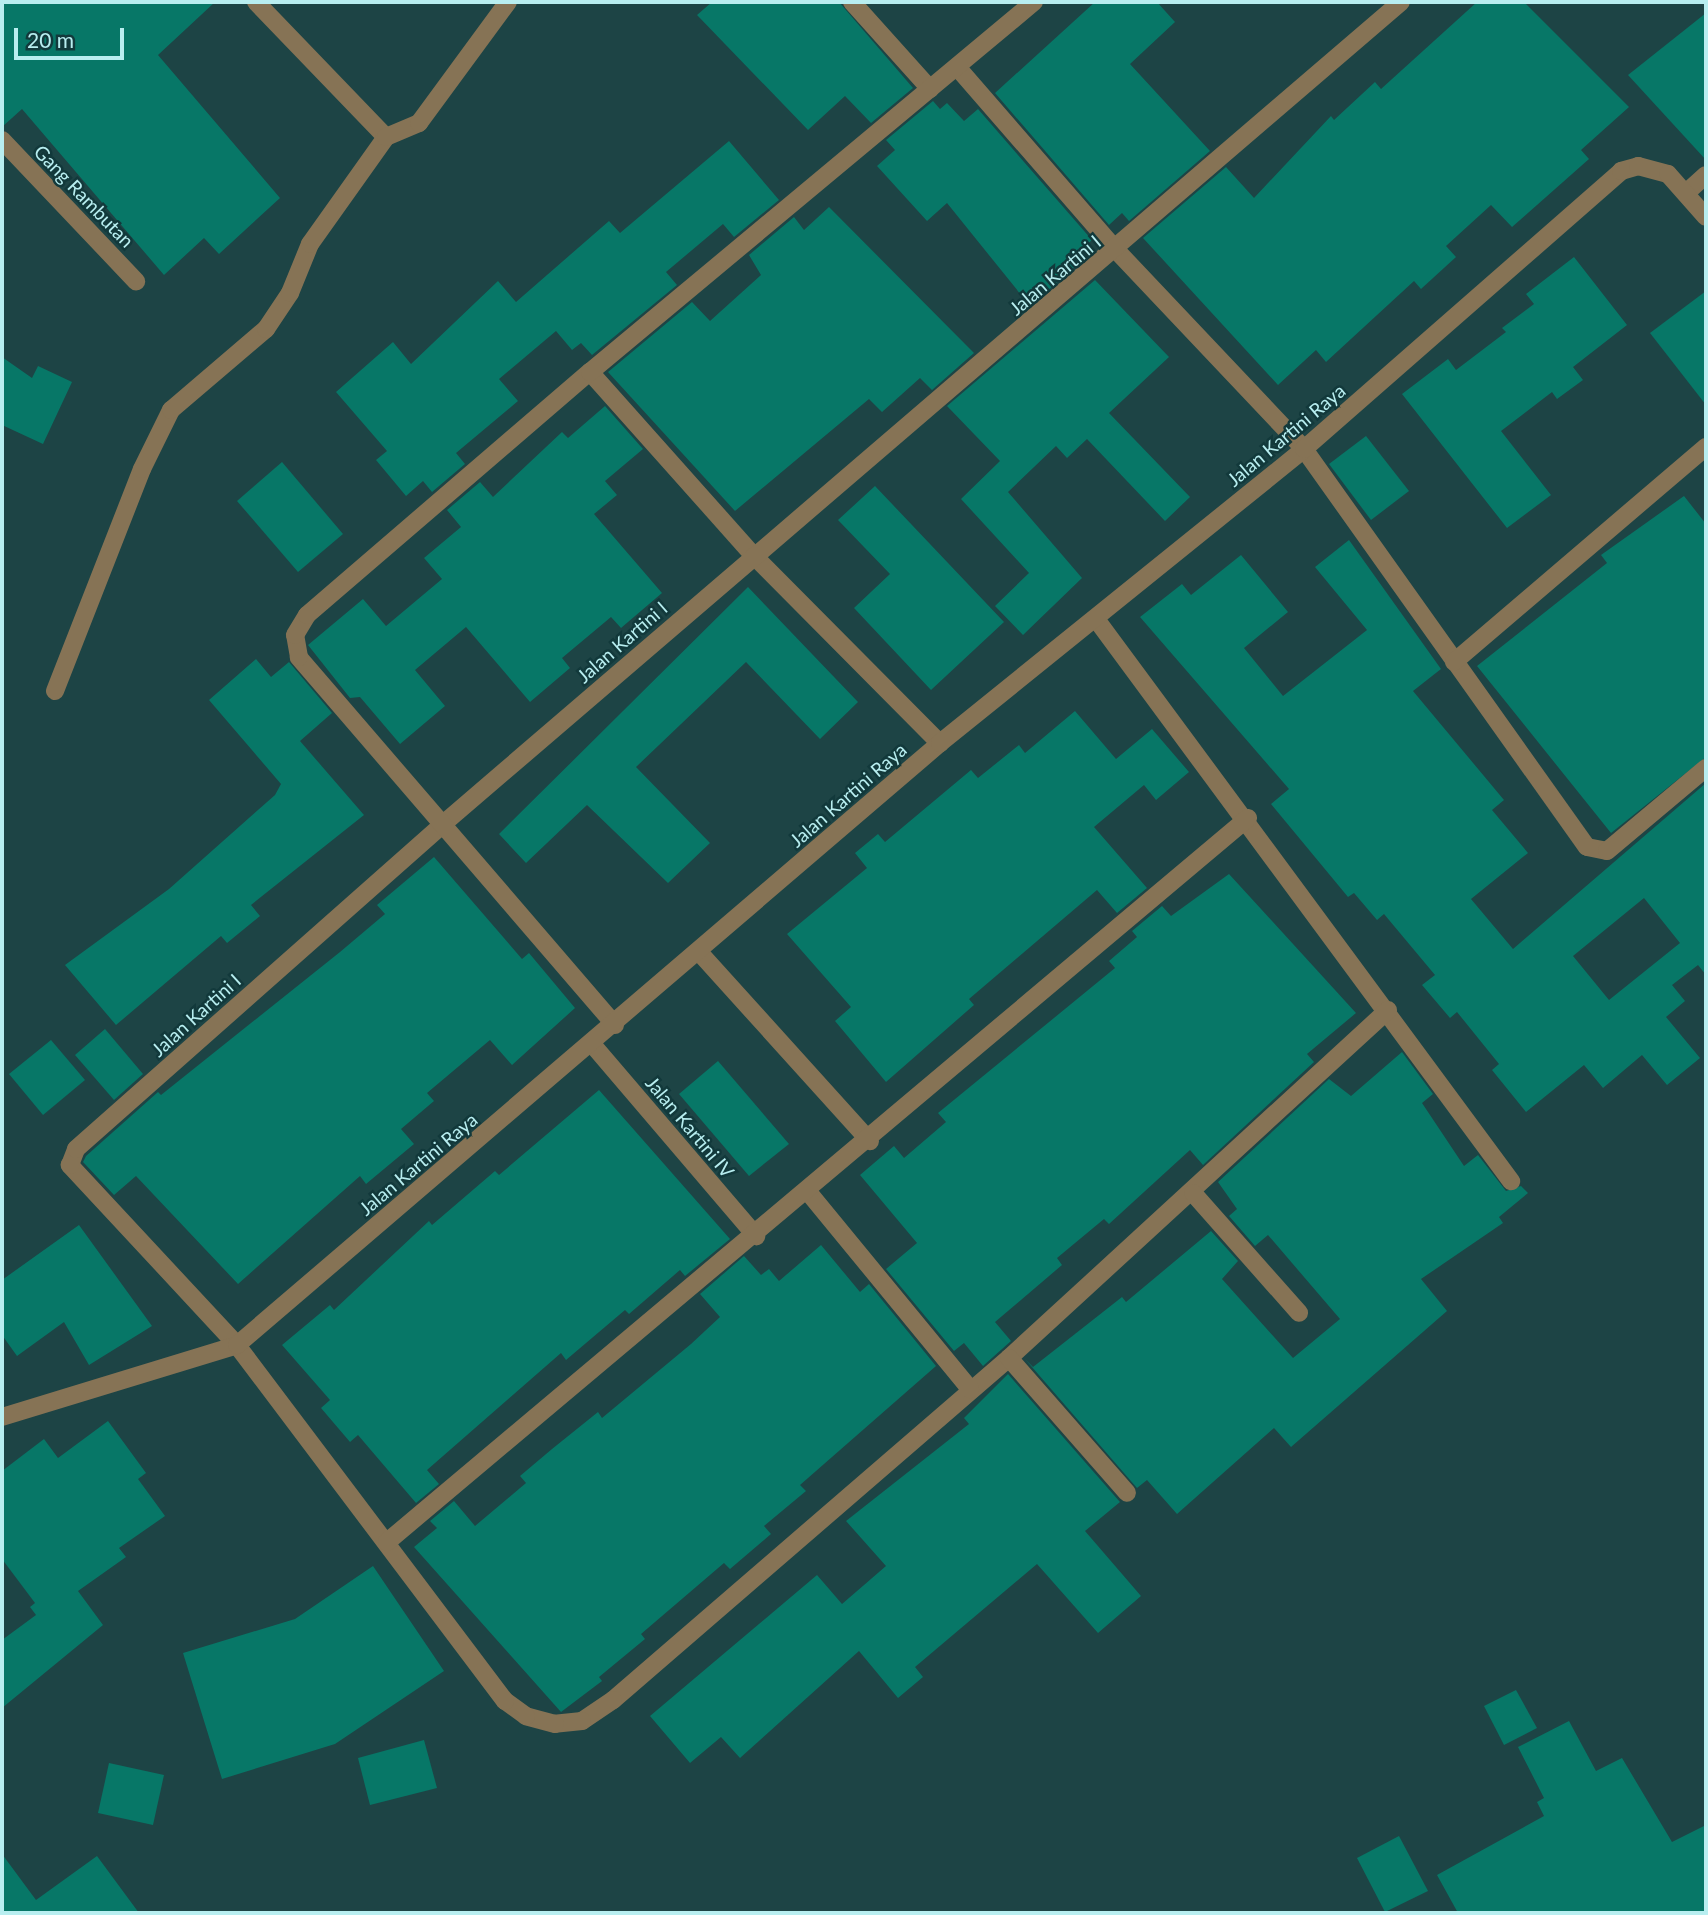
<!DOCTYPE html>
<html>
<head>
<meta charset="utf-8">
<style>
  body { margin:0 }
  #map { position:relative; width:1708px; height:1915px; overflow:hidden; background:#1d4445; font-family:Lato,sans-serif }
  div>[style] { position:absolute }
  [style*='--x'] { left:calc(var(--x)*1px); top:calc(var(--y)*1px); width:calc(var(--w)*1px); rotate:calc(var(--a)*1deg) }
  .building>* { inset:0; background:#077767 }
  .minor>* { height:18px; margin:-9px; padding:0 9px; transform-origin:9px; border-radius:9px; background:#867355 }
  span { translate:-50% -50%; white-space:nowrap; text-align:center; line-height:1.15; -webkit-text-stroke:5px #12393b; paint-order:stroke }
  .street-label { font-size:19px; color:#b8eef0 }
  .frame { position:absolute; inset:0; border:4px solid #b8eef0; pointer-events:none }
  .scale { position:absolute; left:14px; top:28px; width:110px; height:32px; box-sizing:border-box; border:4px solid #b8eef0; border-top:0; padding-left:9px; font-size:21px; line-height:24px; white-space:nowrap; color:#b8eef0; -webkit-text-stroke:5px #12393b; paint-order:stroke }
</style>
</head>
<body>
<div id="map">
  <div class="building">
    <i style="clip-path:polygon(2px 2px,215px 2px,158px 55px,280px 198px,219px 254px,204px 238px,164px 275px,22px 109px,2px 127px)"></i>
    <i style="clip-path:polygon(712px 2px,839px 2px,913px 88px,871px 123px,845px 96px,808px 130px,697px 15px)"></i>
    <i style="clip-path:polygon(1095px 2px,1157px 2px,1175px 22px,1130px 64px,1210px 151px,1129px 221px,1122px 213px,1109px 225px,995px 93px)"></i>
    <i style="clip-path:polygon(1477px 2px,1524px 2px,1629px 107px,1581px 150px,1589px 159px,1512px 227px,1491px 205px,1446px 246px,1456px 257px,1421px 289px,1414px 281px,1326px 362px,1316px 350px,1278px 385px,1143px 238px,1226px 167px,1254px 198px,1331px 116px,1334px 120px,1375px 82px,1381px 89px)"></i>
    <i style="clip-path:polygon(1706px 13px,1706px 160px,1628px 75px)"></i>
    <i style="clip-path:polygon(933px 101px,940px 109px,947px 103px,964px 121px,978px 109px,1092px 240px,1073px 257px,1079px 263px,1030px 306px,947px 203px,927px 221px,877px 166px,895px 150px,886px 140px)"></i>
    <i style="clip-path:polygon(729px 141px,779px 200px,734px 237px,723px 224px,666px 272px,677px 285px,592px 355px,581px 343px,572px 350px,556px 331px,499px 379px,518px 401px,456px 453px,465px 464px,432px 492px,423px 481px,406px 496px,376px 460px,387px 451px,336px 392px,393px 342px,411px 364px,498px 281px,516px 302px,609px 221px,620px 233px)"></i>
    <i style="clip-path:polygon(829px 207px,974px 353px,932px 390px,920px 378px,882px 412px,869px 399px,735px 511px,608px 372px,692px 302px,710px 321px,761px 275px,749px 255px,794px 217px,804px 230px)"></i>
    <i style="clip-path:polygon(1574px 257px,1627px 325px,1573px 367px,1583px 380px,1557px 399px,1552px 392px,1501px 431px,1551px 495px,1507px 528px,1402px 394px,1448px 359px,1456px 370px,1506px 332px,1502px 328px,1534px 304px,1526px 294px)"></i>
    <i style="clip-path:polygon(1095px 280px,1169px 357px,1109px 413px,1190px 497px,1165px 521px,1087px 439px,1067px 458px,1056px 446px,1008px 492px,1082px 578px,1023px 635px,995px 606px,1029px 573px,961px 499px,1000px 461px,947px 406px)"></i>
    <i style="clip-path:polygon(1706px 291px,1706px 405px,1650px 333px)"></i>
    <i style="clip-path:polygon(2px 357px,32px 378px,38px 366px,72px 382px,43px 444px,2px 425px)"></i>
    <i style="clip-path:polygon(605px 406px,643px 449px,605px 481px,617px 495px,594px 514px,662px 593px,621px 628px,611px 617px,562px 658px,570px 668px,530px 702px,466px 627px,415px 670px,445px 706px,400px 744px,360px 697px,350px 698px,308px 645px,363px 599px,386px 626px,442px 579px,424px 558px,461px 527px,447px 510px,480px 482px,493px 497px,562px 432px,568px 438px)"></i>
    <i style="clip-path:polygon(1366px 436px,1409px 491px,1371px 520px,1329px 464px)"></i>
    <i style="clip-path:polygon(282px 462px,343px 534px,298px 572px,237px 501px)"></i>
    <i style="clip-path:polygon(875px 486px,1004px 622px,931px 690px,854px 608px,890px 574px,838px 520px)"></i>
    <i style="clip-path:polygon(1684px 496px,1706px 524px,1706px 757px,1611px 833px,1477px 666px,1607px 563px,1601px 555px)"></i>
    <i style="clip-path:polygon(evenodd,1349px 540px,1441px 669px,1413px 691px,1504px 800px,1492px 810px,1528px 853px,1471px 899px,1513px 949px,1706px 783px,1706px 975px,1698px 965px,1672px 985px,1685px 1001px,1666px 1017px,1700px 1058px,1667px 1085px,1642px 1055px,1603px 1088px,1584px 1065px,1526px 1112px,1492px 1070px,1499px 1064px,1457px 1012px,1450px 1018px,1422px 985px,1435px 975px,1384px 914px,1377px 920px,1354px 893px,1348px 897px,1271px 804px,1289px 789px,1140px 617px,1182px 584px,1191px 595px,1241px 555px,1288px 612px,1244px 648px,1283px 696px,1367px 630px,1315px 567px,1349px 540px,1644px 898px,1680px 943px,1609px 1000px,1573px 956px,1644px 898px)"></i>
    <i style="clip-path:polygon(748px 587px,858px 702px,820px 739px,746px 662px,636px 767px,710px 843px,668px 883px,587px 805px,526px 863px,499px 834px)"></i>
    <i style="clip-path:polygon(256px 659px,271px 677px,289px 662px,332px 713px,300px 741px,364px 815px,251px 905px,260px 916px,227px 943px,221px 936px,116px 1025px,65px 965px,169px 889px,275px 795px,281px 784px,209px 700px)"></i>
    <i style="clip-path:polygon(1075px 711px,1116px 759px,1152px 729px,1189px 772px,1156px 800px,1144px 785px,1094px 827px,1147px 888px,1117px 913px,1097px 890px,969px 999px,974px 1005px,886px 1082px,835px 1021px,851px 1007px,787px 934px,867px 868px,855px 853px,878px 834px,885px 842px,971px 770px,978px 778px,1019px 745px,1025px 753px)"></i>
    <i style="clip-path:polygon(434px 857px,522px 959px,529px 953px,575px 1008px,512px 1065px,490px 1040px,427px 1093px,434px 1101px,401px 1129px,414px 1144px,366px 1184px,360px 1176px,238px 1284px,136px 1176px,114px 1195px,83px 1162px,86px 1156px,158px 1092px,161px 1095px,340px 952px,385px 914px,377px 905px)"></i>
    <i style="clip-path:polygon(1229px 874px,1356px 1013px,1307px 1054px,1314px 1062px,1203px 1165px,1190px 1150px,1109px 1224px,1104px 1219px,1057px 1258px,1062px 1265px,995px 1322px,1011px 1341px,983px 1366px,964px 1343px,954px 1351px,886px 1269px,917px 1243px,860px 1175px,894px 1146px,904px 1158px,946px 1122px,938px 1113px,1115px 968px,1109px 961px,1137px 937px,1132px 931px,1162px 906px,1171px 916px)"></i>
    <i style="clip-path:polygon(105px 1029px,143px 1074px,114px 1100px,75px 1055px)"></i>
    <i style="clip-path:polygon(51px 1040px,85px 1080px,43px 1115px,9px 1074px)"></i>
    <i style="clip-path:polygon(1402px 1052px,1433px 1094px,1422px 1103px,1464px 1166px,1478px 1155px,1506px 1191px,1521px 1186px,1528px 1193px,1499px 1217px,1503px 1223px,1421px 1279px,1447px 1311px,1291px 1447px,1274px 1428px,1177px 1514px,1147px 1480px,1137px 1488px,1025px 1359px,1033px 1367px,1122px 1297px,1126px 1302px,1211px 1231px,1238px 1261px,1222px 1279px,1293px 1358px,1340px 1319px,1268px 1235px,1255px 1246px,1229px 1216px,1237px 1209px,1218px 1182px,1329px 1079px,1351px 1096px)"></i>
    <i style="clip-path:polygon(718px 1061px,789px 1144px,749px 1176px,679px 1094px)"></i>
    <i style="clip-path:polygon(599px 1090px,730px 1239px,685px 1276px,680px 1270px,629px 1314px,625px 1310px,566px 1360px,561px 1353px,427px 1470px,439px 1484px,416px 1503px,358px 1435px,350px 1442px,321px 1408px,330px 1400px,282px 1345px,330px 1305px,334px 1310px,429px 1221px,432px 1225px,495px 1171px,499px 1175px)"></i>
    <i style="clip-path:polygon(79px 1225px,152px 1326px,89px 1365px,64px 1322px,17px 1356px,2px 1335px,2px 1280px)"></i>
    <i style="clip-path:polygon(821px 1245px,860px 1292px,869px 1284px,936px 1366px,800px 1485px,806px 1491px,764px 1526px,771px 1534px,730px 1569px,724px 1563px,641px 1634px,645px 1639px,599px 1677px,602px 1681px,561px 1712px,414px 1547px,437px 1528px,430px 1521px,454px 1501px,475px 1526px,526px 1483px,520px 1476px,552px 1449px,598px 1412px,602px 1418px,691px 1344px,720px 1317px,700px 1294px,744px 1256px,761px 1275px,769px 1269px,779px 1281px)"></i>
    <i style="clip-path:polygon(1008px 1374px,1120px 1502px,1085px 1531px,1141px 1596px,1098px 1633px,1037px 1564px,915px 1667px,923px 1677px,898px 1698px,859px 1651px,740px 1758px,721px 1737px,690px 1763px,650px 1716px,817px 1575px,842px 1604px,886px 1566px,846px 1521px,969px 1424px,964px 1418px)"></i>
    <i style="clip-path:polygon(108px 1421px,146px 1473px,138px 1479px,165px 1516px,119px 1548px,126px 1557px,78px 1591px,103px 1625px,2px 1708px,2px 1640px,36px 1615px,30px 1607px,35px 1603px,2px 1559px,2px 1471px,44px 1439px,58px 1458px)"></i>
    <i style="clip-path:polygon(373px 1566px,444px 1671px,335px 1744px,222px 1779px,183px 1653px,295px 1619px)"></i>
    <i style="clip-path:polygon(1516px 1690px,1537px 1728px,1504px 1745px,1484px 1706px)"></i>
    <i style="clip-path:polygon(1569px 1721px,1596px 1771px,1622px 1758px,1672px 1842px,1706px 1825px,1706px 1913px,1458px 1913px,1437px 1875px,1544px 1816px,1537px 1802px,1544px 1798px,1518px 1747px)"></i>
    <i style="clip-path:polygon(424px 1740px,437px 1788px,370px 1805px,358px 1758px)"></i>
    <i style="clip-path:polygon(109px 1763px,164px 1775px,153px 1825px,98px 1813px)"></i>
    <i style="clip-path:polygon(1399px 1836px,1428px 1891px,1385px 1912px,1357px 1858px)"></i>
    <i style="clip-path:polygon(2px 1854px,36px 1900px,97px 1856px,139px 1913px,2px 1913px)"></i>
  </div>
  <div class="minor">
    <i style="--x:256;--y:2;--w:187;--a:46.1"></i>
    <i style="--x:852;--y:2;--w:117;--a:48.1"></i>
    <i style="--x:957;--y:67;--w:244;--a:49"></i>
    <i style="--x:1117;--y:251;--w:272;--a:46.6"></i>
    <i style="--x:1304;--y:449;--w:488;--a:54.6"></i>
    <i style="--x:1587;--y:847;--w:20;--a:11"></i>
    <i style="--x:1607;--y:851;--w:129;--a:-40"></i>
    <i style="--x:2;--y:140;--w:195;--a:46.5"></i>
    <i style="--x:1687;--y:192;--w:25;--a:-42"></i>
    <i style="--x:590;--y:372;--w:246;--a:48.3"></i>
    <i style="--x:754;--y:556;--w:264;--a:45.2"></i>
    <i style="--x:1096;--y:619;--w:699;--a:53.56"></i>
    <i style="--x:1454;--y:662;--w:331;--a:-40.5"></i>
    <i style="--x:55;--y:691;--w:238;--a:-68.6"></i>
    <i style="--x:142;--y:469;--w:66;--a:-63.8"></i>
    <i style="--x:171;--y:410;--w:125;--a:-40.5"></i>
    <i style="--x:266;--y:329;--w:43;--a:-56.3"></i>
    <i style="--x:290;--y:293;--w:53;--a:-67.8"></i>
    <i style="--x:310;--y:244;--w:131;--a:-54.6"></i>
    <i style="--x:386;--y:137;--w:36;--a:-23"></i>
    <i style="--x:419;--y:123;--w:150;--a:-53.7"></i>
    <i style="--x:699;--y:952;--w:255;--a:47.9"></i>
    <i style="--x:1388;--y:1010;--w:515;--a:137.44"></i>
    <i style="--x:1009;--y:1358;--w:523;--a:139.18"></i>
    <i style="--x:613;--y:1700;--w:37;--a:146"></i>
    <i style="--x:582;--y:1721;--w:27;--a:174"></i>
    <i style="--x:555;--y:1724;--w:30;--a:-165"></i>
    <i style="--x:526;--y:1716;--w:26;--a:-144"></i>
    <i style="--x:505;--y:1701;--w:446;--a:-127"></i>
    <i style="--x:237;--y:1345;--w:246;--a:-132.9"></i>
    <i style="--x:70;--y:1165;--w:17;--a:-69"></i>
    <i style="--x:76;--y:1149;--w:490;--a:-41.5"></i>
    <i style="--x:443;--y:824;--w:1262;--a:-40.63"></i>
    <i style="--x:615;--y:1025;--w:485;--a:-130.7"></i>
    <i style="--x:299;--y:657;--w:22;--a:-100"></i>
    <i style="--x:295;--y:635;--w:23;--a:-59"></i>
    <i style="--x:307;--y:615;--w:373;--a:-40.7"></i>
    <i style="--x:590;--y:372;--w:578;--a:-39.81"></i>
    <i style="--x:592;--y:1044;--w:253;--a:49.5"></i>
    <i style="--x:809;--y:1193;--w:254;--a:50.6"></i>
    <i style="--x:1193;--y:1193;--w:160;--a:48.5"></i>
    <i style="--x:1009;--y:1358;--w:179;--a:48.8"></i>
    <i style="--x:2;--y:1417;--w:246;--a:-17"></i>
    <i style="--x:237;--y:1345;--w:926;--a:-40.57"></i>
    <i style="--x:940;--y:743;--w:468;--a:-38.9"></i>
    <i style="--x:1304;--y:449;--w:422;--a:-41.2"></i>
    <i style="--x:1621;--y:171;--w:18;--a:-16"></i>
    <i style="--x:1638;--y:166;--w:31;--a:15"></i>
    <i style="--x:1668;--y:174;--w:57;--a:48.5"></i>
    <i style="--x:387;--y:1542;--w:1125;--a:-40.06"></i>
  </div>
  <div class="street-label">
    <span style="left:84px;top:196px;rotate:46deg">Gang Rambutan</span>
    <span style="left:1055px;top:275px;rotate:-40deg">Jalan Kartini I</span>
    <span style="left:1286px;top:435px;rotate:-40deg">Jalan Kartini Raya</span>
    <span style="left:622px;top:642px;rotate:-41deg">Jalan Kartini I</span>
    <span style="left:848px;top:795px;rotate:-41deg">Jalan Kartini Raya</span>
    <span style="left:196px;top:1015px;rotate:-42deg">Jalan Kartini I</span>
    <span style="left:690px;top:1127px;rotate:50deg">Jalan Kartini IV</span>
    <span style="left:418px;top:1164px;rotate:-40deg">Jalan Kartini Raya</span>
  </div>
  <div class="frame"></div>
  <div class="scale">20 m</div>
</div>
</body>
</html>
